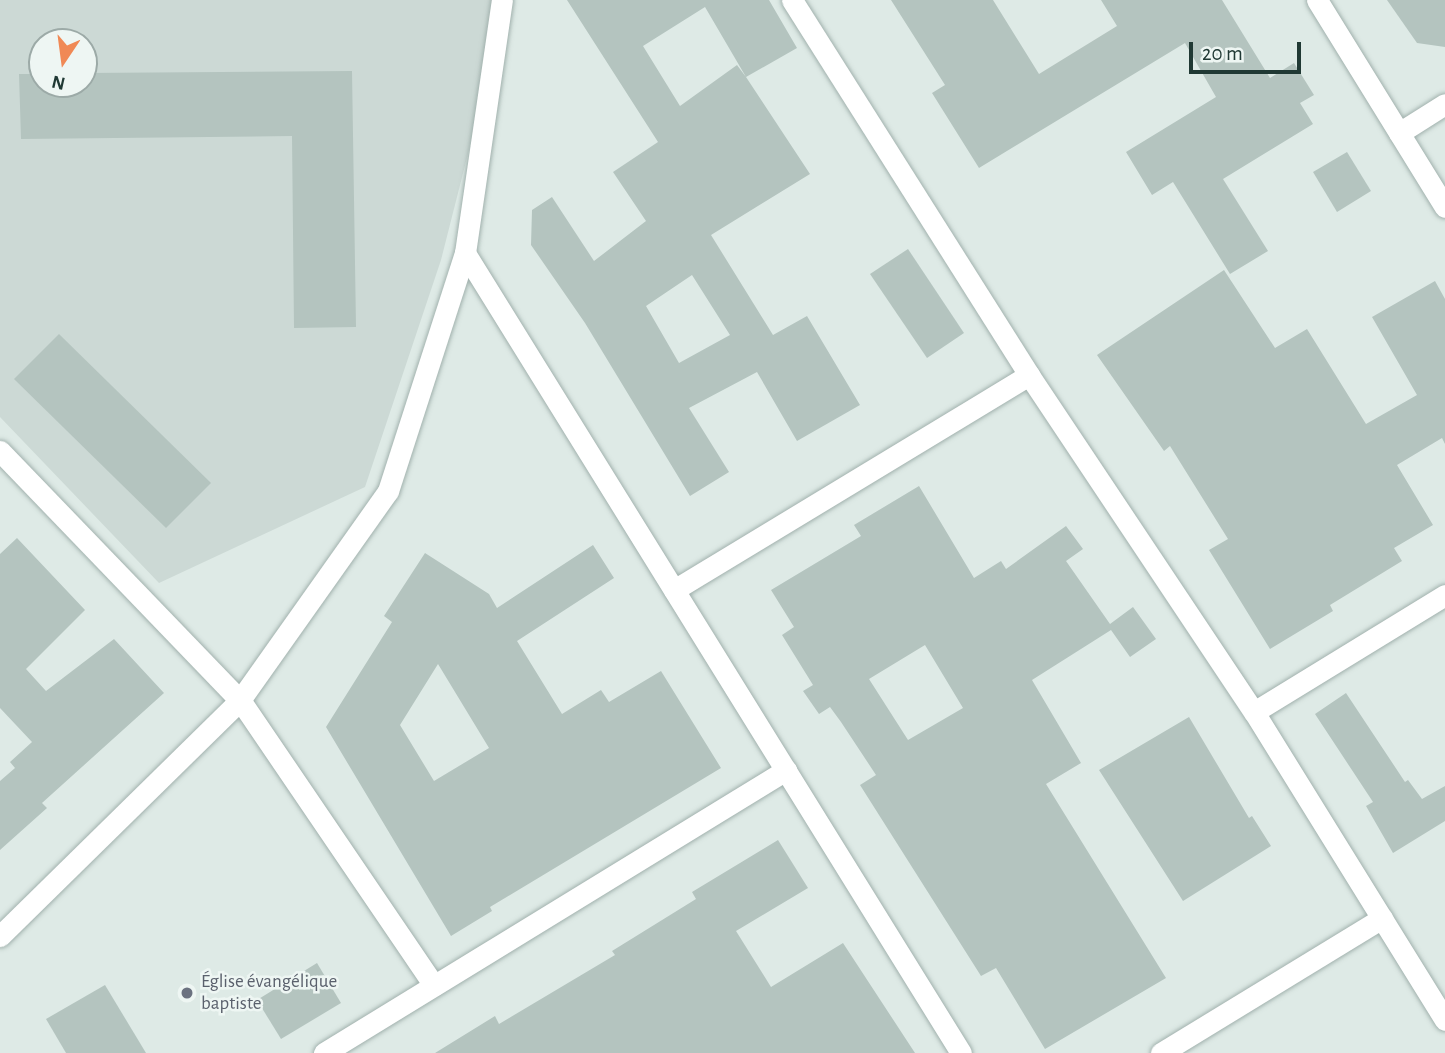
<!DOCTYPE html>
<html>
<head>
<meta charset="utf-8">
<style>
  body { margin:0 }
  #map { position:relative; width:1445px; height:1053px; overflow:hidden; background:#deeae6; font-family:"Alegreya Sans",sans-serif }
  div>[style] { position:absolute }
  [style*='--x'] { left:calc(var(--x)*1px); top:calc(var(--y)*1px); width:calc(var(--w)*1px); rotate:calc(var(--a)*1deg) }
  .built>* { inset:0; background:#ccd9d5 }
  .building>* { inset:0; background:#b4c4bf }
  .roads { filter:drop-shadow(0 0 2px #a1b1ad) drop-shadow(0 0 2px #a1b1ad) }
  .minor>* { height:21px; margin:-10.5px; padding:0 10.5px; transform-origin:10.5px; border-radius:10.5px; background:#fff }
  .tertiary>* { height:21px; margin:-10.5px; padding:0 10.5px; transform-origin:10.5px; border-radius:10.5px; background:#fff }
  .dots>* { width:19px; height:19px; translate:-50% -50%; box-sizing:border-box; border:4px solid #eef6f3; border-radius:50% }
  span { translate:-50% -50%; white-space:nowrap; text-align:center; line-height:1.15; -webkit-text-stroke:5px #eef6f3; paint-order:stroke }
  .worship-label { font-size:19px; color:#5b616d }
  .left { translate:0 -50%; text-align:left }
  .north { position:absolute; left:28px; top:28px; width:70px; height:70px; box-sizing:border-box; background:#eef6f3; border:2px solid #9caaa7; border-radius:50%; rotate:193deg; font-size:19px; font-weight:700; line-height:28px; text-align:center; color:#203934 }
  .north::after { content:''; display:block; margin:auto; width:24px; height:32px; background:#f08955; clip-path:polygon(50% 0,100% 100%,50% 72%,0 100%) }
  .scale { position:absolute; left:1189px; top:42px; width:112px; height:32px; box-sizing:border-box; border:4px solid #203934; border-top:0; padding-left:9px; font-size:21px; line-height:24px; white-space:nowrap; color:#203934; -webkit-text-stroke:5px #eef6f3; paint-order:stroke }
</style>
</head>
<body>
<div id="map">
  <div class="built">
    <i style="clip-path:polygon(evenodd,0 0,507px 0,441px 260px,365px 487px,159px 583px,0 417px,0 0,42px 42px,84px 42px,84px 84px,42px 84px,42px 42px)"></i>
  </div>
  <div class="building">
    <i style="clip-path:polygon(evenodd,567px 0,769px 0,797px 48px,746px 77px,810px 174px,711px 235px,773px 335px,807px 316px,860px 405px,797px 441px,757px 372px,689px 408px,729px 472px,690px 496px,585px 323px,531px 245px,532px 210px,552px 197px,594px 261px,646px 221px,613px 172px,658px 142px,567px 0,705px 7px,746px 77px,737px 65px,680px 106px,643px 46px,705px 7px,567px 0,692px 275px,730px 335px,679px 363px,646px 306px,692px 275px)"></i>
    <i style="clip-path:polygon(891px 0,993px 0,1039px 74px,1117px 26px,1101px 0,1222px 0,1270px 78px,1294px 63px,1314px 95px,1300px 103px,1313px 124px,1223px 179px,1268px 251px,1230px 274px,1173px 182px,1152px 195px,1126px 152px,1216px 97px,1185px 43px,979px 168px,932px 93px,945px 85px)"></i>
    <i style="clip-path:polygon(1387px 0,1445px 0,1445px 47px,1417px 43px)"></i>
    <i style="clip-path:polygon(352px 71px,356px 327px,294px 328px,292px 136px,21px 139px,19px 74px,42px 74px,42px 84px,84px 84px,84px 73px)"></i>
    <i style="clip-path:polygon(1347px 152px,1371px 191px,1337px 212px,1313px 172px)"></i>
    <i style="clip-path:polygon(908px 249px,964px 333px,927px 358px,870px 274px)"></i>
    <i style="clip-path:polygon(1224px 270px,1275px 348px,1307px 329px,1366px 424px,1417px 395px,1372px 317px,1435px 281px,1445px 299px,1445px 444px,1442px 438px,1397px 465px,1433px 525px,1394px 548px,1402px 561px,1330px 605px,1333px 611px,1270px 649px,1209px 550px,1228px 539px,1170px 446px,1164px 451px,1097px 355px)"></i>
    <i style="clip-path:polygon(59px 334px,211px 483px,166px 528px,14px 379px)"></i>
    <i style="clip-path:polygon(evenodd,919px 486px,974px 578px,1001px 561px,1006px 569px,1066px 526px,1083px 549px,1066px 561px,1110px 624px,1133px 607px,1156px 639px,1130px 657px,1111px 630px,1032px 680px,1081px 763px,1046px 784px,1166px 978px,1045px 1049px,996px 968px,981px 976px,860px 785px,876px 775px,841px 722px,830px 707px,819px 714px,803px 691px,813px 685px,782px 635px,794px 627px,771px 590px,861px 536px,854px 525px,919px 486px,925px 645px,963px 708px,908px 740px,869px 679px,925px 645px)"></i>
    <i style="clip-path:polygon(17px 538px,85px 610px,26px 669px,46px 691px,114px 639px,164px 693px,42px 803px,47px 808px,0 850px,0 781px,15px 768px,10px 762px,32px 742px,0 708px,0 554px)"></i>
    <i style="clip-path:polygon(evenodd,593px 545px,614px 578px,517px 641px,562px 714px,601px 690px,609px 702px,661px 671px,721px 768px,490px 907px,492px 911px,451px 936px,326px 727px,392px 622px,384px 616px,425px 553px,489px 594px,497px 608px,593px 545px,438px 664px,489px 748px,434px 781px,400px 725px,438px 664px)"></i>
    <i style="clip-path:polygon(1346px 693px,1405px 782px,1408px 780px,1422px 799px,1445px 786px,1445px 821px,1393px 853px,1366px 806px,1373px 802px,1315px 714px)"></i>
    <i style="clip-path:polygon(1189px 717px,1249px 818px,1252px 816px,1271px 846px,1183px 901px,1099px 770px)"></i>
    <i style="clip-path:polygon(778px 840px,808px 888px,736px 931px,771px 987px,843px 943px,915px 1053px,435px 1053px,495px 1016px,499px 1024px,615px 955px,612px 951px,696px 899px,692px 892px)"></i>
    <i style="clip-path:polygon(317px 963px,341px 1003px,281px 1039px,257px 1000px)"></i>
    <i style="clip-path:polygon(105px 985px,146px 1053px,66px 1053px,46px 1019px)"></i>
  </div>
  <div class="roads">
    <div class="minor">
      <i style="--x:792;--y:0;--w:444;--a:57.7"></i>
      <i style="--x:1029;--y:375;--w:405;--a:56.3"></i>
      <i style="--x:1254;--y:712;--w:362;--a:58.2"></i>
      <i style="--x:1317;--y:0;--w:243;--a:58.3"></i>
      <i style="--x:1399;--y:133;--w:54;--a:-32.2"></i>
      <i style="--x:465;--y:253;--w:941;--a:58.2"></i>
      <i style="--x:0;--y:451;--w:346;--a:46.1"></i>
      <i style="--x:240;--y:700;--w:345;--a:55.8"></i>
      <i style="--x:674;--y:590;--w:415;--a:-31.2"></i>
      <i style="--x:1254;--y:712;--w:224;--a:-31.5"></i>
      <i style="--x:324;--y:1053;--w:542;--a:-31.49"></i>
      <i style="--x:1161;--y:1053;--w:259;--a:-31.4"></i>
    </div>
    <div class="tertiary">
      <i style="--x:0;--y:936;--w:337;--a:-44.5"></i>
      <i style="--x:240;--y:700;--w:256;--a:-54.7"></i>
      <i style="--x:388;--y:491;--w:250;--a:-72.1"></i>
      <i style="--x:465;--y:253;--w:256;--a:-81.7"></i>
    </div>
  </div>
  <div class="dots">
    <i style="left:187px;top:993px;background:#6b7280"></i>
  </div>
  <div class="worship-label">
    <span class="left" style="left:201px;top:993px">Église évangélique<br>baptiste</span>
  </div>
  <div class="north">N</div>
  <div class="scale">20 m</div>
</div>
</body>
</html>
